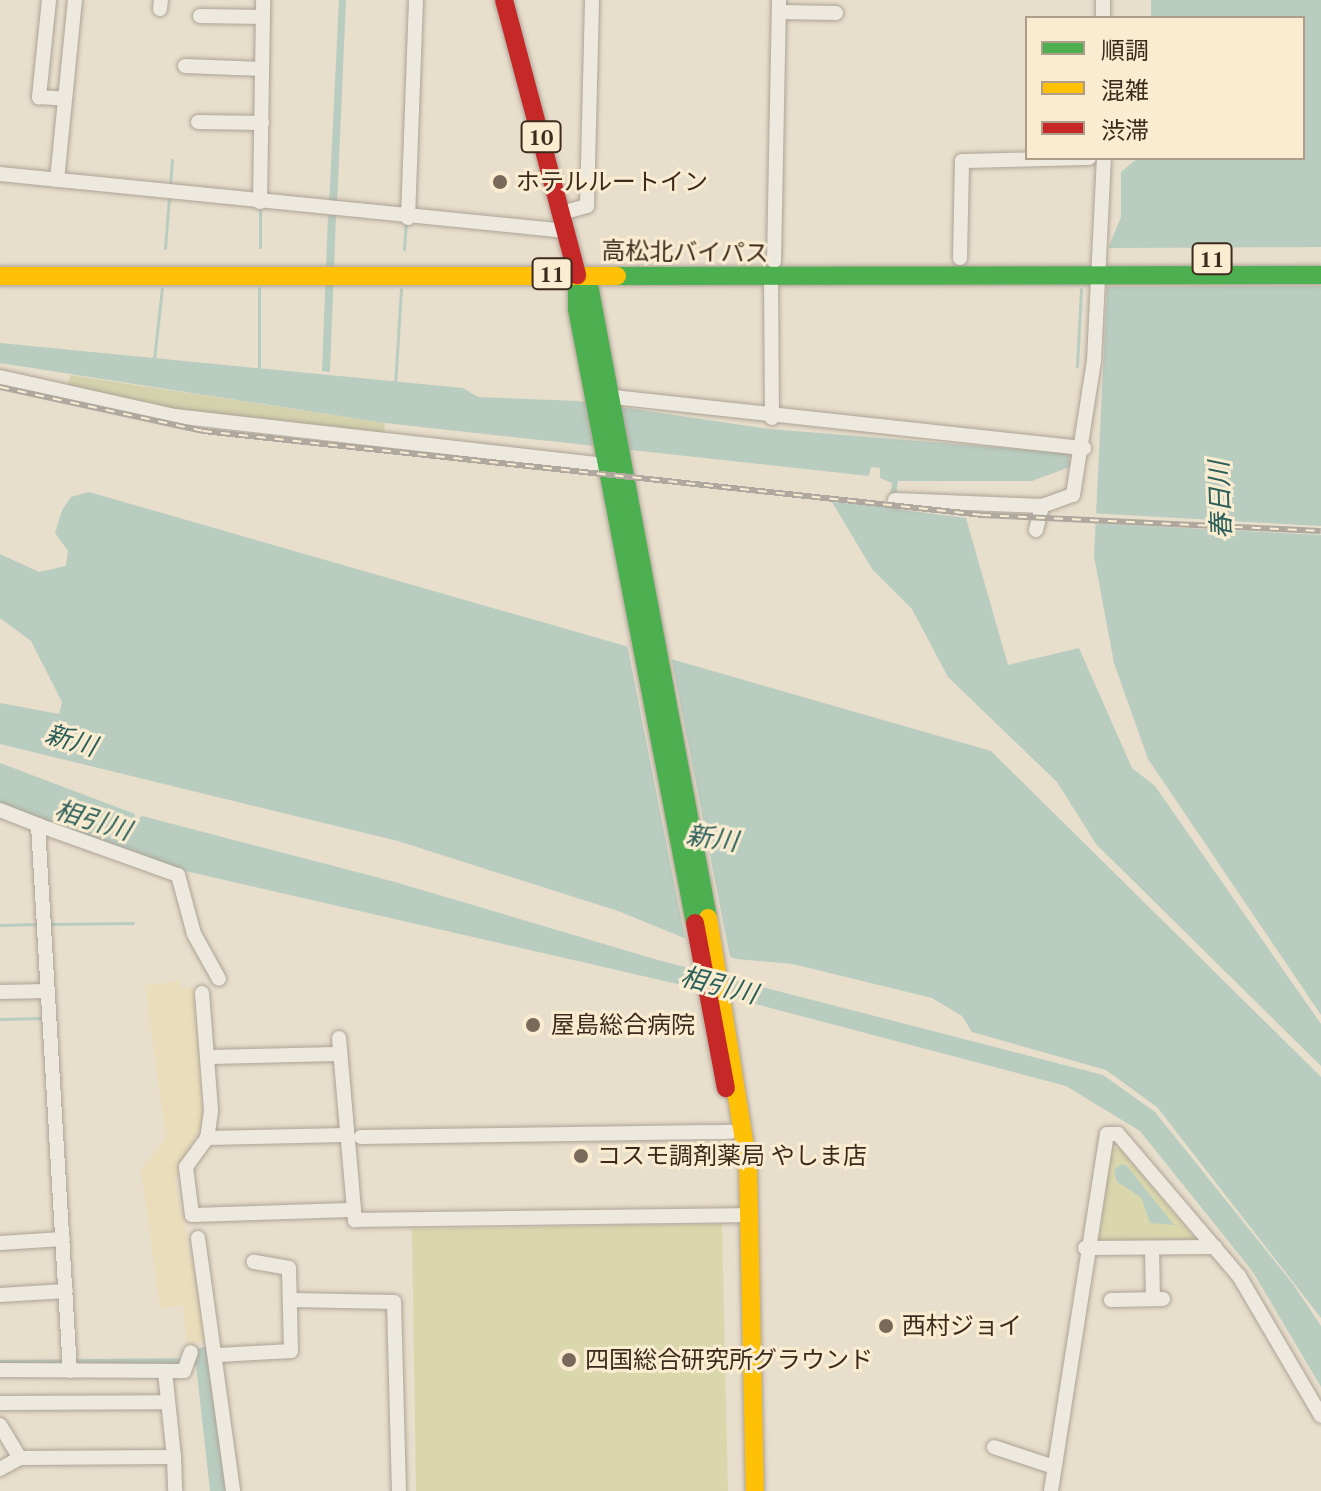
<!DOCTYPE html>
<html>
<head>
<meta charset="utf-8">
<style>
  body { margin:0 }
  #map { position:relative; width:1321px; height:1491px; overflow:hidden; background:#e8decc; font-family:"PT Serif","Noto Sans JP",serif }
  div>[style] { position:absolute }
  [style*='--x'] { left:calc(var(--x)*1px); top:calc(var(--y)*1px); width:calc(var(--w)*1px); rotate:calc(var(--a)*1deg) }
  .farmland>* { inset:0; background:#e9ddbb }
  .green>* { inset:0; background:#dad7ad }
  .cemetery>* { inset:0; background:#d4d1ad }
  .water>* { inset:0; background:#b8ccbf }
  .pier>* { inset:0; background:#e8decc }
  .stream>* { height:3px; margin:-1.5px; padding:0 1.5px; transform-origin:1.5px; border-radius:1.5px; background:#b8ccbf }
  .roads { filter:drop-shadow(0 0 2px #ada396) drop-shadow(0 0 2px #ada396) }
  .street>* { height:14px; margin:-7px; padding:0 7px; transform-origin:7px; border-radius:7px; background:#eee9df }
  .fast>* { height:18px; margin:-9px; padding:0 9px; transform-origin:9px; border-radius:9px; background:#4caf50 }
  .slow>* { height:18px; margin:-9px; padding:0 9px; transform-origin:9px; border-radius:9px; background:#ffc107 }
  .jam>* { height:18px; margin:-9px; padding:0 9px; transform-origin:9px; border-radius:9px; background:#c62828 }
  .rail>* { height:6px; margin-top:-3px; transform-origin:0; background:repeating-linear-gradient(90deg,#f9ecd1 0 9px,#aea89f 0 18px); box-sizing:border-box; border-block:2px solid #aea89f }
  .dots>* { width:22px; height:22px; translate:-50% -50%; box-sizing:border-box; border:4px solid #f9ecd1; border-radius:50% }
  span { translate:-50% -50%; white-space:nowrap; text-align:center; line-height:1.15; -webkit-text-stroke:6px #f9ecd1; paint-order:stroke }
  .shield-label span { padding:2px 6px; background:#f9ecd1; border:2px solid; border-radius:6px; -webkit-text-stroke-width:0 }
  .shield-label { font-size:22px; color:#3d2a1c; font-weight:700 }
  .poi-label { font-size:24px; color:#3d2a1c }
  .left { translate:0 -50%; text-align:left }
  .street-label { font-size:24px; color:#3d2a1c }
  .water-label { font-size:26px; color:#2a5e58; font-style:italic }
  .legend { position:absolute; left:1025px; top:16px; width:280px; height:144px; box-sizing:border-box; background:#f9ecd1; border:2px solid #ae9e89; margin:0; padding:10px 14px; list-style:none; font-size:24px; color:#3d2a1c }
  .legend li { display:flex; align-items:center; gap:16px; height:40px }
  .legend b { width:40px; border:2px solid #ae9e89 }
</style>
</head>
<body>
<div id="map">
  <div class="farmland">
    <i style="clip-path:polygon(180px 981px,181px 989px,195px 988px,203px 1121px,175px 1181px,209px 1341px,187px 1344px,183px 1306px,160px 1308px,141px 1169px,166px 1139px,145px 985px)"></i>
  </div>
  <div class="green">
    <i style="clip-path:polygon(1120px 1148px,1197px 1241px,1099px 1241px,1111px 1149px)"></i>
    <i style="clip-path:polygon(722px 1224px,728px 1491px,416px 1491px,412px 1229px)"></i>
  </div>
  <div class="cemetery">
    <i style="clip-path:polygon(70px 375px,385px 423px,384px 436px,174px 412px,68px 385px)"></i>
  </div>
  <div class="water">
    <i style="clip-path:polygon(339px 0,346px 0,337px 205px,329px 205px)"></i>
    <i style="clip-path:polygon(1151px 0,1321px 0,1321px 1015px,1148px 759px,1114px 663px,1094px 556px,1109px 246px,1121px 217px,1121px 172px,1138px 158px,1303px 158px,1303px 18px,1151px 18px)"></i>
    <i style="clip-path:polygon(328px 215px,336px 215px,330px 372px,322px 371px)"></i>
    <i style="clip-path:polygon(0 343px,463px 388px,478px 397px,578px 401px,769px 429px,1069px 453px,1070px 467px,1032px 481px,898px 481px,894px 509px,966px 518px,1008px 665px,1079px 648px,1132px 768px,1155px 786px,1321px 1024px,1321px 1066px,1096px 844px,1057px 782px,948px 677px,912px 609px,872px 569px,832px 502px,889px 507px,892px 483px,880px 478px,880px 468px,871px 467px,869px 476px,385px 423px,0 363px)"></i>
    <i style="clip-path:polygon(89px 492px,991px 751px,1321px 1077px,1321px 1318px,1157px 1107px,1106px 1070px,972px 1032px,962px 1016px,932px 998px,793px 964px,736px 959px,618px 911px,398px 841px,0 744px,0 703px,59px 714px,62px 702px,31px 641px,0 618px,0 554px,39px 572px,66px 566px,68px 551px,55px 533px,62px 510px,71px 497px)"></i>
    <i style="clip-path:polygon(0 763px,135px 814px,134px 822px,142px 816px,395px 882px,658px 960px,1103px 1075px,1155px 1112px,1293px 1284px,1321px 1326px,1321px 1387px,1253px 1272px,1140px 1131px,1066px 1086px,695px 988px,155px 864px,0 806px)"></i>
    <i style="clip-path:polygon(1122px 1164px,1127px 1166px,1174px 1225px,1150px 1223px,1141px 1197px,1117px 1182px,1114px 1170px)"></i>
    <i style="clip-path:polygon(209px 1346px,225px 1491px,210px 1491px,196px 1365px,0 1366px,0 1360px,195px 1358px,195px 1349px)"></i>
  </div>
  <div class="pier">
    <i style="clip-path:polygon(1321px 247px,1321px 286px,1105px 287px,1105px 248px)"></i>
    <i style="clip-path:polygon(1089px 513px,1321px 526px,1321px 535px,1089px 523px)"></i>
    <i style="clip-path:polygon(627px 644px,671px 656px,731px 962px,686px 943px)"></i>
  </div>
  <div class="stream">
    <i style="--x:170;--y:187;--w:27;--a:-86"></i>
    <i style="--x:260;--y:247;--w:40;--a:-90"></i>
    <i style="--x:165;--y:248;--w:51;--a:-85.5"></i>
    <i style="--x:404;--y:249;--w:27;--a:-86"></i>
    <i style="--x:154;--y:360;--w:72;--a:-83.7"></i>
    <i style="--x:1077;--y:366;--w:77;--a:-87"></i>
    <i style="--x:259;--y:373;--w:85;--a:-90"></i>
    <i style="--x:395;--y:385;--w:96;--a:-86.4"></i>
    <i style="--x:49;--y:924;--w:84;--a:-0.7"></i>
    <i style="--x:0;--y:925;--w:40;--a:-1.4"></i>
    <i style="--x:0;--y:1019;--w:45;--a:-1.3"></i>
  </div>
  <div class="roads">
    <div class="street">
      <i style="--x:49;--y:0;--w:98;--a:95.9"></i>
      <i style="--x:39;--y:97;--w:26;--a:4"></i>
      <i style="--x:1103;--y:0;--w:18;--a:90"></i>
      <i style="--x:160;--y:9;--w:9;--a:-84"></i>
      <i style="--x:779;--y:12;--w:57;--a:1"></i>
      <i style="--x:200;--y:16;--w:63;--a:0.9"></i>
      <i style="--x:185;--y:66;--w:77;--a:2.2"></i>
      <i style="--x:198;--y:122;--w:64;--a:0.9"></i>
      <i style="--x:0;--y:174;--w:569;--a:5.75"></i>
      <i style="--x:57;--y:180;--w:181;--a:-84.3"></i>
      <i style="--x:260;--y:202;--w:202;--a:-89.1"></i>
      <i style="--x:561;--y:213;--w:27;--a:-15"></i>
      <i style="--x:587;--y:206;--w:206;--a:-88.6"></i>
      <i style="--x:408;--y:218;--w:218;--a:-87.9"></i>
      <i style="--x:960;--y:258;--w:97;--a:-88.8"></i>
      <i style="--x:962;--y:161;--w:127;--a:-1.4"></i>
      <i style="--x:774;--y:261;--w:261;--a:-88.9"></i>
      <i style="--x:771;--y:277;--w:141;--a:89.6"></i>
      <i style="--x:0;--y:377;--w:179;--a:12.6"></i>
      <i style="--x:175;--y:416;--w:441;--a:6.5"></i>
      <i style="--x:604;--y:396;--w:483;--a:6.2"></i>
      <i style="--x:895;--y:500;--w:147;--a:2.3"></i>
      <i style="--x:1042;--y:506;--w:33;--a:-20"></i>
      <i style="--x:1073;--y:495;--w:136;--a:-81.1"></i>
      <i style="--x:1094;--y:361;--w:203;--a:-87.2"></i>
      <i style="--x:1036;--y:530;--w:25;--a:-76"></i>
      <i style="--x:0;--y:810;--w:41;--a:21.5"></i>
      <i style="--x:38;--y:825;--w:547;--a:86.65"></i>
      <i style="--x:38;--y:825;--w:149;--a:19.7"></i>
      <i style="--x:178;--y:875;--w:61;--a:74.8"></i>
      <i style="--x:194;--y:934;--w:51;--a:60.9"></i>
      <i style="--x:0;--y:992;--w:47;--a:-1.2"></i>
      <i style="--x:202;--y:993;--w:118;--a:85.6"></i>
      <i style="--x:211;--y:1111;--w:27;--a:98"></i>
      <i style="--x:207;--y:1138;--w:36;--a:126"></i>
      <i style="--x:186;--y:1167;--w:48;--a:82.9"></i>
      <i style="--x:192;--y:1215;--w:158;--a:-1.8"></i>
      <i style="--x:339;--y:1038;--w:183;--a:85"></i>
      <i style="--x:355;--y:1220;--w:394;--a:-0.7"></i>
      <i style="--x:207;--y:1057;--w:133;--a:-1.3"></i>
      <i style="--x:361;--y:1137;--w:370;--a:-0.8"></i>
      <i style="--x:207;--y:1138;--w:138;--a:-1.2"></i>
      <i style="--x:198;--y:1238;--w:255;--a:82.1"></i>
      <i style="--x:0;--y:1243;--w:63;--a:-3.6"></i>
      <i style="--x:1085;--y:1248;--w:130;--a:-0.4"></i>
      <i style="--x:1152;--y:1248;--w:51;--a:88.9"></i>
      <i style="--x:0;--y:1295;--w:66;--a:-3.5"></i>
      <i style="--x:291;--y:1300;--w:103;--a:1.1"></i>
      <i style="--x:394;--y:1302;--w:189;--a:88.5"></i>
      <i style="--x:1111;--y:1300;--w:52;--a:-1.1"></i>
      <i style="--x:218;--y:1355;--w:73;--a:-3.1"></i>
      <i style="--x:291;--y:1351;--w:83;--a:-91.4"></i>
      <i style="--x:289;--y:1268;--w:36;--a:-170"></i>
      <i style="--x:0;--y:1370;--w:184;--a:0.3"></i>
      <i style="--x:184;--y:1371;--w:20;--a:-70"></i>
      <i style="--x:0;--y:1403;--w:167;--a:-0.3"></i>
      <i style="--x:0;--y:1425;--w:39;--a:59"></i>
      <i style="--x:994;--y:1447;--w:63;--a:18.4"></i>
      <i style="--x:174;--y:1457;--w:34;--a:88"></i>
      <i style="--x:0;--y:1469;--w:23;--a:-29"></i>
      <i style="--x:20;--y:1458;--w:154;--a:-0.4"></i>
      <i style="--x:174;--y:1457;--w:86;--a:-96"></i>
      <i style="--x:1051;--y:1491;--w:361;--a:-81.1"></i>
      <i style="--x:1107;--y:1134;--w:11;--a:0"></i>
      <i style="--x:1118;--y:1134;--w:187;--a:49.6"></i>
      <i style="--x:1239;--y:1276;--w:162;--a:59.6"></i>
    </div>
    <div class="fast">
      <i style="--x:577;--y:275;--w:20;--a:49"></i>
      <i style="--x:590;--y:290;--w:639;--a:79.36"></i>
      <i style="--x:577;--y:275;--w:34;--a:90"></i>
      <i style="--x:577;--y:309;--w:625;--a:79.12"></i>
      <i style="--x:617;--y:276;--w:704;--a:-0.08"></i>
    </div>
    <div class="slow">
      <i style="--x:0;--y:276;--w:617;--a:0"></i>
      <i style="--x:708;--y:918;--w:250;--a:80.8"></i>
      <i style="--x:748;--y:1165;--w:326;--a:88.8"></i>
    </div>
    <div class="jam">
      <i style="--x:504;--y:0;--w:285;--a:75.1"></i>
      <i style="--x:695;--y:923;--w:168;--a:79.4"></i>
    </div>
  </div>
  <div class="rail">
    <i style="--x:0;--y:387;--w:208;--a:12.2"></i>
    <i style="--x:203;--y:431;--w:784;--a:6.15"></i>
    <i style="--x:982;--y:515;--w:339;--a:2.7"></i>
  </div>
  <div class="dots">
    <i style="left:500px;top:182px;background:#79695a"></i>
    <i style="left:533px;top:1025px;background:#79695a"></i>
    <i style="left:581px;top:1156px;background:#79695a"></i>
    <i style="left:886px;top:1326px;background:#79695a"></i>
    <i style="left:569px;top:1360px;background:#79695a"></i>
  </div>
  <div class="shield-label">
    <span style="left:541px;top:137px">10</span>
    <span style="left:1212px;top:259px">11</span>
    <span style="left:552px;top:274px">11</span>
  </div>
  <div class="poi-label">
    <span class="left" style="left:516px;top:182px">ホテルルートイン</span>
    <span class="left" style="left:551px;top:1025px">屋島総合病院</span>
    <span class="left" style="left:597px;top:1156px">コスモ調剤薬局 やしま店</span>
    <span class="left" style="left:902px;top:1326px">西村ジョイ</span>
    <span class="left" style="left:585px;top:1360px">四国総合研究所グラウンド</span>
  </div>
  <div class="street-label">
    <span style="left:685px;top:252px;rotate:1deg">高松北バイパス</span>
  </div>
  <div class="water-label">
    <span style="left:1220px;top:500px;rotate:-92deg">春日川</span>
    <span style="left:71px;top:740px;rotate:16deg">新川</span>
    <span style="left:93px;top:820px;rotate:17deg">相引川</span>
    <span style="left:712px;top:838px;rotate:8deg">新川</span>
    <span style="left:719px;top:985px;rotate:14deg">相引川</span>
  </div>
  <ul class="legend">
  <li><b style="height:10px;background:#4caf50"></b>順調</li>
  <li><b style="height:10px;background:#ffc107"></b>混雑</li>
  <li><b style="height:10px;background:#c62828"></b>渋滞</li>
  </ul>
</div>
</body>
</html>
